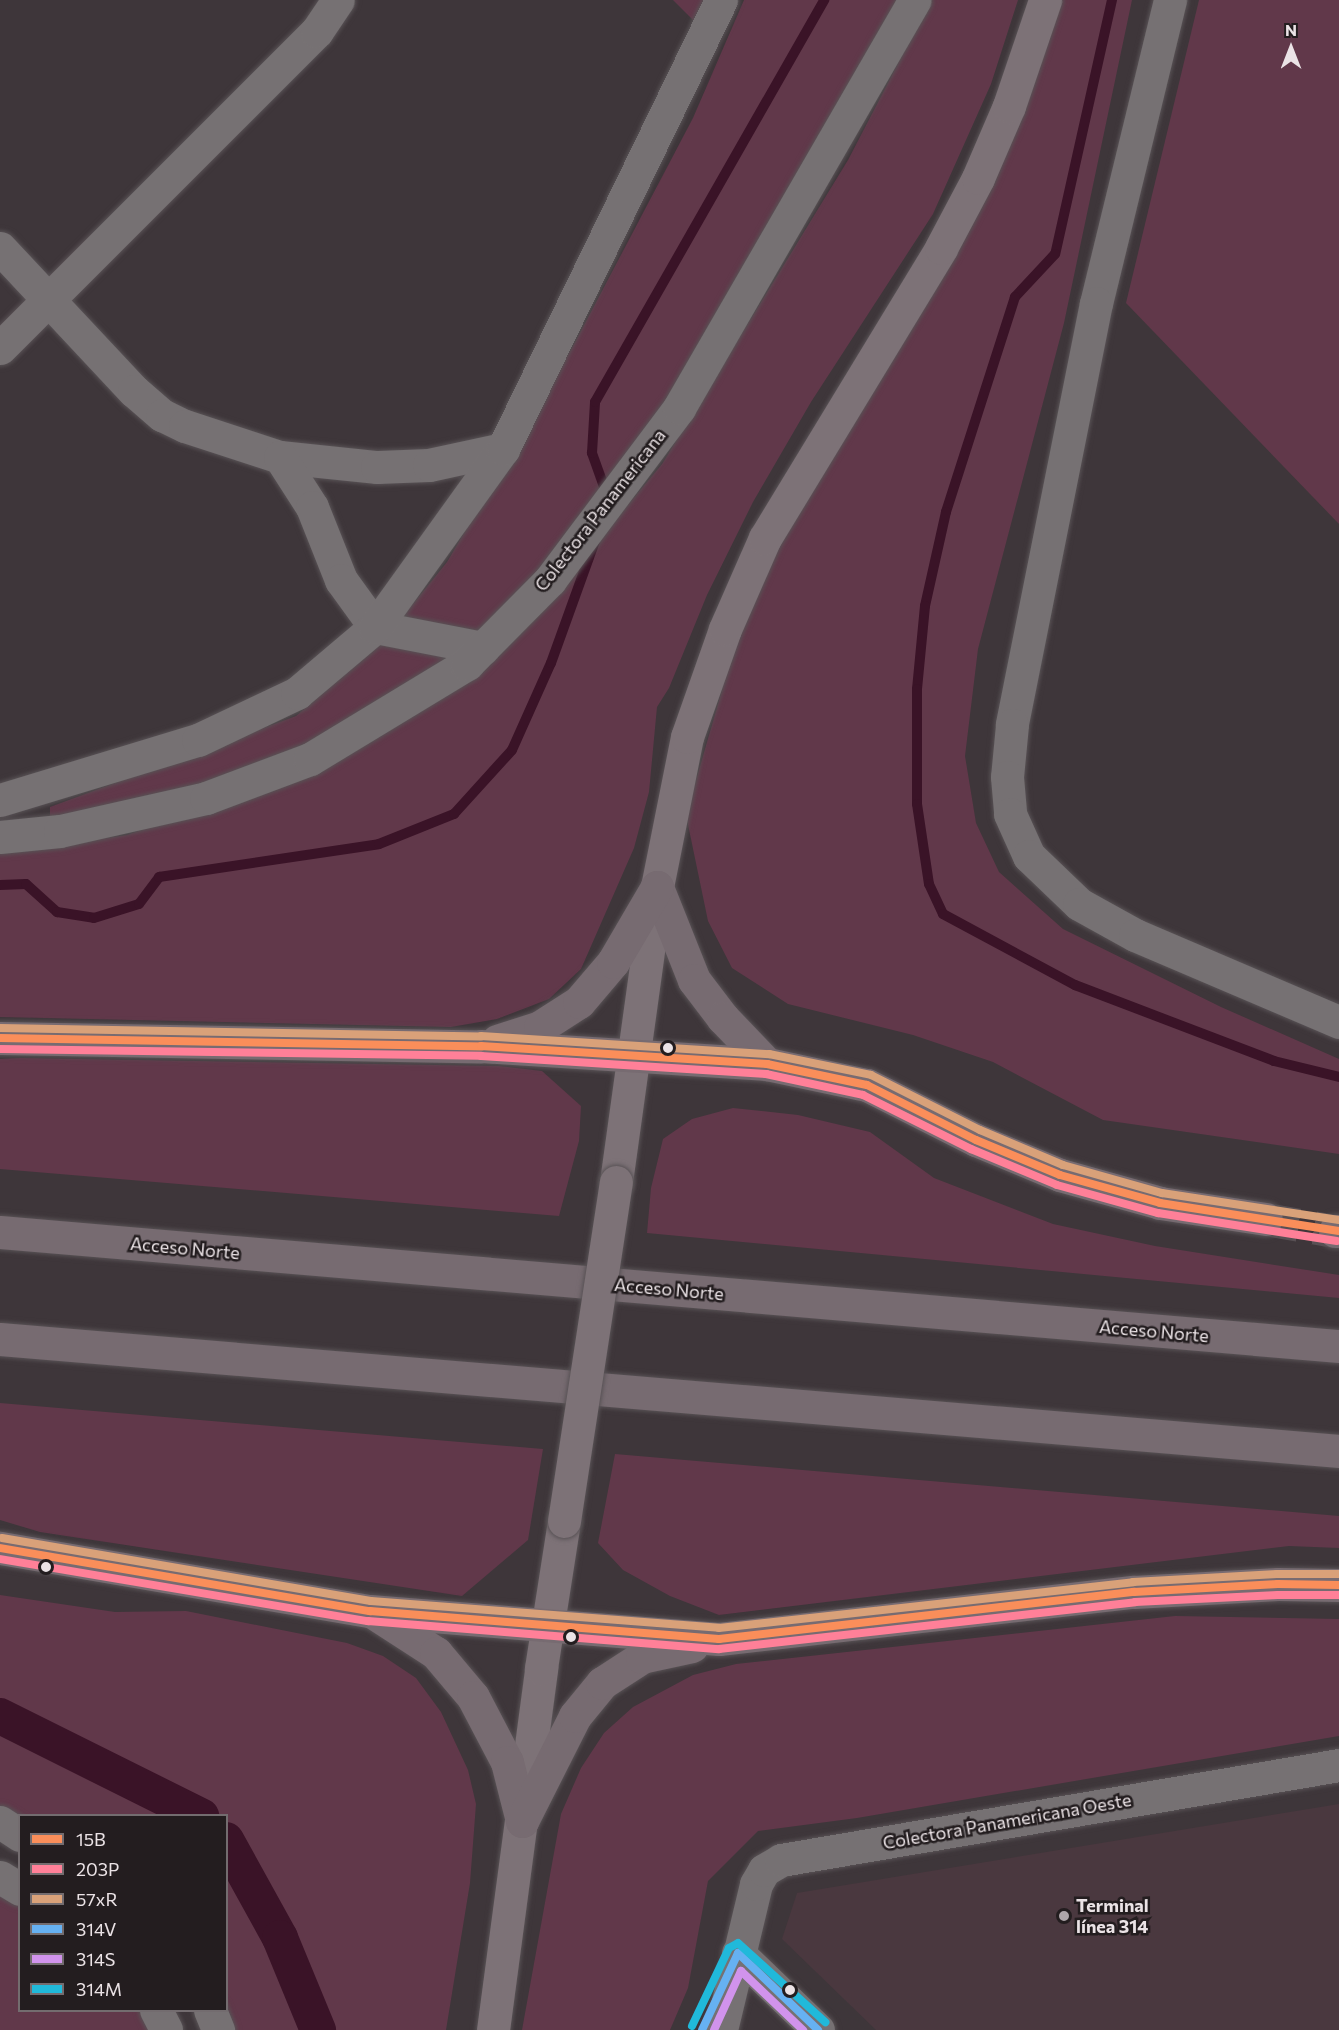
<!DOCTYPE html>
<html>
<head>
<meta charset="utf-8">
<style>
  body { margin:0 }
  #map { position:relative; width:1339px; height:2030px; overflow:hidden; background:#3e363a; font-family:Commissioner,sans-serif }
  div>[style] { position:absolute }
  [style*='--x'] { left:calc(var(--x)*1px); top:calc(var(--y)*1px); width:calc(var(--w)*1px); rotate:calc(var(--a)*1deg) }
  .built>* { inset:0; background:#4a383f }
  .green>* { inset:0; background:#61384a }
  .stream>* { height:10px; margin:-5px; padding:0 5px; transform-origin:5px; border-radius:5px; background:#3a1327 }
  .canal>* { height:36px; margin:-18px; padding:0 18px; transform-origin:18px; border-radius:18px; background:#3a1327 }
  .highway-tunnel>* { height:33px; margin-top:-16.5px; transform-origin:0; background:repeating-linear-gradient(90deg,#585054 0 33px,transparent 0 49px) }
  .roads { filter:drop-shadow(0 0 2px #585255) drop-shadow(0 0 2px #585255) }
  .minor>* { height:33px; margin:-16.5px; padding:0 16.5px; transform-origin:16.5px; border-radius:16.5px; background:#767173 }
  .major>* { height:33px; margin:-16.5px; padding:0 16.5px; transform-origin:16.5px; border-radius:16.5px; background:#7d7277 }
  .highway>* { height:33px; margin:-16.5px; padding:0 16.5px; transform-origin:16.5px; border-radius:16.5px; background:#776b71 }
  .bridges { filter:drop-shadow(0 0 2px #585255) drop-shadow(0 0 2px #585255) }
  .major-bridge>* { height:33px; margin:-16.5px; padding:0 16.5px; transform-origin:16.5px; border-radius:16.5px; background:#7d7277 }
  .bus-1>* { height:8px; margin:-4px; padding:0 4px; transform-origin:4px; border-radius:4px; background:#fa8e5a }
  .bus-2>* { height:8px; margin:-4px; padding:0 4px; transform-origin:4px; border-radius:4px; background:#ff8098 }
  .bus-3>* { height:8px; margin:-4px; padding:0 4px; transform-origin:4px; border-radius:4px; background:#d9a179 }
  .bus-4>* { height:8px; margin:-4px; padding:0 4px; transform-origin:4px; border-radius:4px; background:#66b1f2 }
  .bus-5>* { height:8px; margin:-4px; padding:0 4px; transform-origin:4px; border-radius:4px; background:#d193ec }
  .bus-6>* { height:8px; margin:-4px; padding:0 4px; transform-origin:4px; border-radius:4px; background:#20b9da }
  .dots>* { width:16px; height:16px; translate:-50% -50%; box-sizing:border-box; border:3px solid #231d1f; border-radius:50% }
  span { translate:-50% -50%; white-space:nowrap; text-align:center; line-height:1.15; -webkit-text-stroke:5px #231d1f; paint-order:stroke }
  .street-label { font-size:18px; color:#ebe3e6 }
  .poi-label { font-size:18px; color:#ebe3e6; font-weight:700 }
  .left { translate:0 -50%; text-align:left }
  .legend { position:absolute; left:18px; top:1814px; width:210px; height:198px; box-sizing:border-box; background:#231d1f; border:2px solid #736c6f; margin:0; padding:8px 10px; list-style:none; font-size:18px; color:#ebe3e6 }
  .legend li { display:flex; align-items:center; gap:12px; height:30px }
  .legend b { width:30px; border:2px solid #736c6f }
  .north { position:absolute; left:1261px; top:18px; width:60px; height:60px; -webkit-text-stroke:4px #231d1f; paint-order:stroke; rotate:0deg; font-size:16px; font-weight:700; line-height:24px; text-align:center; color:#ebe3e6 }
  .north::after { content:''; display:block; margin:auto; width:21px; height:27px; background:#ebe3e6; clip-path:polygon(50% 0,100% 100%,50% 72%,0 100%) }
</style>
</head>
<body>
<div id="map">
  <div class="built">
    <i style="clip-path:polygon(1339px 1804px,1339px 2030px,876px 2030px,782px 1939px,797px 1893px)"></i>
  </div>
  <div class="green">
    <i style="clip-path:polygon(673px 0,714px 0,703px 30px)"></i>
    <i style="clip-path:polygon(744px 0,901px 0,669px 402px,540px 571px,455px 657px,306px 745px,223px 779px,50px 820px,50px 807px,296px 716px,382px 642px,447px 562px,573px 346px,693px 118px)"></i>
    <i style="clip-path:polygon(931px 0,1018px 0,991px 84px,933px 214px,811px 402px,753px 502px,707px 595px,669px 688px,657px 707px,649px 792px,634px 848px,581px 969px,549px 999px,497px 1019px,451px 1027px,0 1017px,0 854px,127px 835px,298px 775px,561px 585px,662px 464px,848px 160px)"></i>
    <i style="clip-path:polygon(1062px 0,1132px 0,1064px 323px,978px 649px,965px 756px,976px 823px,999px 872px,1063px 929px,1221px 1007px,1339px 1059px,1339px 1154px,1103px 1120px,993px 1062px,913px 1035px,788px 1004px,732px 968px,708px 921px,686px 815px,741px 624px,795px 511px,1014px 133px)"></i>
    <i style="clip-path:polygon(1199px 0,1339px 0,1339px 524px,1126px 303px)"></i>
    <i style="clip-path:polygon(20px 1058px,499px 1066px,542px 1071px,581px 1106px,579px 1141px,559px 1216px,0 1169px,0 1059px)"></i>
    <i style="clip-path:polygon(733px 1108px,798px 1115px,870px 1132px,934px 1178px,1053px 1224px,1155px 1246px,1339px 1275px,1339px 1298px,647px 1233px,651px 1188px,663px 1139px,692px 1119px)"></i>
    <i style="clip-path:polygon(0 1403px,543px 1449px,528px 1540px,462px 1596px,40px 1532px,0 1520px)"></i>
    <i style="clip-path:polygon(615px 1454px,1339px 1516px,1339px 1548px,1289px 1546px,719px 1615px,670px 1596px,623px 1570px,598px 1543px)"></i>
    <i style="clip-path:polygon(0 1595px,115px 1612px,186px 1611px,347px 1643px,383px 1656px,416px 1678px,441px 1712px,468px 1770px,476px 1804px,470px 1883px,446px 2030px,232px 2030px,226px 2010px,226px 1816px,20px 1816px,0 1806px)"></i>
    <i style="clip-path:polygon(1175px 1616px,1339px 1619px,1339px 1736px,857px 1818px,758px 1831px,708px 1881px,688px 1988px,670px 2030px,522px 2030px,561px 1814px,581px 1768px,604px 1733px,633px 1707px,693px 1675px,736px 1664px)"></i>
    <i style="clip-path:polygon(0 1892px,19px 1905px,20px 2010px,144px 2011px,154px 2030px,0 2030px)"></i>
  </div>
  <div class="stream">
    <i style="--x:1112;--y:0;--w:260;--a:102.6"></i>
    <i style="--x:1055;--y:254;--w:59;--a:132.9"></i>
    <i style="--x:1015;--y:297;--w:226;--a:107.8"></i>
    <i style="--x:946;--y:512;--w:96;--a:102.6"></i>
    <i style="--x:925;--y:606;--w:83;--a:95.5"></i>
    <i style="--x:917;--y:689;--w:115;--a:90"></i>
    <i style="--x:917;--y:804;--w:81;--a:81.5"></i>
    <i style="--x:929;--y:884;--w:33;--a:65"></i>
    <i style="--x:943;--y:914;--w:150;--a:28.3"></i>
    <i style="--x:1075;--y:985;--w:213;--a:20.9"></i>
    <i style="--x:1274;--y:1061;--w:67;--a:13.8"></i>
    <i style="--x:607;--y:495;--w:45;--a:-109.7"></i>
    <i style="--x:592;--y:453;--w:51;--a:-86.6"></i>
    <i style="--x:595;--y:402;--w:463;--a:-60.3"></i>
    <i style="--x:0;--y:885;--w:26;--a:-2"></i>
    <i style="--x:26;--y:884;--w:42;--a:42.1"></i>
    <i style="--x:57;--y:912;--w:37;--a:9"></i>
    <i style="--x:94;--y:918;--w:47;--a:-17.3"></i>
    <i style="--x:139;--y:904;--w:34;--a:-53"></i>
    <i style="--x:159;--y:877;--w:222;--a:-8.5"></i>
    <i style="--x:379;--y:844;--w:81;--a:-21.8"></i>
    <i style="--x:454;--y:814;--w:86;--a:-47.8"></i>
    <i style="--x:512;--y:750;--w:95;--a:-65.9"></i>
    <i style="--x:551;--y:663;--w:130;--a:-70.2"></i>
  </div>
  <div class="canal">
    <i style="--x:0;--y:1716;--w:225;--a:26.5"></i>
    <i style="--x:226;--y:1840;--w:112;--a:61.1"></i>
    <i style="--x:280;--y:1938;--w:100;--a:67.6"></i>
  </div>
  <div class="highway-tunnel">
    <i style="--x:1266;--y:1219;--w:70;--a:9.9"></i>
  </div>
  <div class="roads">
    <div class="minor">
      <i style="--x:1170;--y:0;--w:312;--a:103.7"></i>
      <i style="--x:1096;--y:303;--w:430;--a:101.3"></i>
      <i style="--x:1012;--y:725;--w:52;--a:95.5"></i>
      <i style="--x:1007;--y:777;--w:37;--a:85"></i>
      <i style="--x:1010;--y:814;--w:46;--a:65.7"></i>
      <i style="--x:1029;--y:856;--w:69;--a:43.8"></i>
      <i style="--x:1079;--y:904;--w:64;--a:29"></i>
      <i style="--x:1135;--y:935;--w:222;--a:23.1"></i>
      <i style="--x:0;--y:248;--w:196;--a:46.9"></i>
      <i style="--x:134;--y:391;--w:37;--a:41"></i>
      <i style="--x:162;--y:415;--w:25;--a:26"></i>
      <i style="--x:185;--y:426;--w:100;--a:18.1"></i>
      <i style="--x:280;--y:457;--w:98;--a:5.9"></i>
      <i style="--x:377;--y:467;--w:52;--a:-2.2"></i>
      <i style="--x:429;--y:465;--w:76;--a:-12.2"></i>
      <i style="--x:0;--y:348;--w:448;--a:-45"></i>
      <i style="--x:317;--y:31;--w:37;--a:-56"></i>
      <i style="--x:280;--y:457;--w:59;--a:57.4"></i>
      <i style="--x:312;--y:507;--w:79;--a:68.3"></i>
      <i style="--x:341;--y:580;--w:58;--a:54.1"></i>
      <i style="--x:375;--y:627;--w:110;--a:11"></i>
      <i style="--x:0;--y:800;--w:207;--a:-16.9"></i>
      <i style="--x:198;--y:740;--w:110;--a:-25.4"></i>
      <i style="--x:297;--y:693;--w:102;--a:-40.2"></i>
      <i style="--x:375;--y:627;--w:219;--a:-54.3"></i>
      <i style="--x:503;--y:449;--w:499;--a:-64.1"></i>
      <i style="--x:0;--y:837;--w:60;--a:-5.7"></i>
      <i style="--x:60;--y:831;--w:150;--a:-12.7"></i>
      <i style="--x:206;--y:798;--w:111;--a:-20.6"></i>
      <i style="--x:310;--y:759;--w:184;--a:-31.2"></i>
      <i style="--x:467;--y:664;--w:118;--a:-45.3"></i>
      <i style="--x:550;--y:580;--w:215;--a:-53.1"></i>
      <i style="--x:679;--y:408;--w:471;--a:-60"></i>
      <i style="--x:0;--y:1822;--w:24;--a:33"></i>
      <i style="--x:0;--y:1877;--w:23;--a:31"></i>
      <i style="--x:738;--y:1953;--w:111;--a:43.9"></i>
      <i style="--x:156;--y:2010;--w:22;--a:63"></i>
      <i style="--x:210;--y:2010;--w:22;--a:68"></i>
      <i style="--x:721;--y:2030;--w:150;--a:-76.5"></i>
      <i style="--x:756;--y:1884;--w:16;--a:-60"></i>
      <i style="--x:764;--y:1870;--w:20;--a:-30"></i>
      <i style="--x:781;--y:1860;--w:566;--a:-9.66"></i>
    </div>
    <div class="major">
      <i style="--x:616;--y:1182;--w:298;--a:-82.1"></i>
      <i style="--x:657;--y:887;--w:153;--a:-78.7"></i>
      <i style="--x:687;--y:737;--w:114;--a:-70.6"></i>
      <i style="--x:725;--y:629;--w:99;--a:-66.3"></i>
      <i style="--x:765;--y:538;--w:339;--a:-58.7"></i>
      <i style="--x:941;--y:248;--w:79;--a:-62.1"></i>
      <i style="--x:978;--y:178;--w:78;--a:-66.7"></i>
      <i style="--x:1009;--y:106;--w:112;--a:-71.2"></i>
      <i style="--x:493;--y:2030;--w:365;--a:-82.4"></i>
      <i style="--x:541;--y:1668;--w:149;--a:-81.1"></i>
    </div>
    <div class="highway">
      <i style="--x:657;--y:887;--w:100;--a:68.3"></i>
      <i style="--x:694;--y:980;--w:48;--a:52.7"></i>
      <i style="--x:723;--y:1018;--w:64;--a:46.3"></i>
      <i style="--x:0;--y:1038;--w:481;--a:1"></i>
      <i style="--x:481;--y:1046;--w:287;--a:3.6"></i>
      <i style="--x:767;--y:1064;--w:102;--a:11.9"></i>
      <i style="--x:867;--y:1085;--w:122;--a:26.8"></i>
      <i style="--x:976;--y:1140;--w:91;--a:22.6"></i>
      <i style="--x:1060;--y:1175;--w:104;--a:15.6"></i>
      <i style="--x:1160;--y:1203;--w:107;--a:8.6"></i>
      <i style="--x:497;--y:1041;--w:45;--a:-18"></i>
      <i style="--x:540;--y:1027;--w:46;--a:-32.7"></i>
      <i style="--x:579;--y:1002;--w:52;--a:-49.6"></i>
      <i style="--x:613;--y:962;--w:87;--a:-59.6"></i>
      <i style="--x:1335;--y:1231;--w:4;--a:0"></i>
      <i style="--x:0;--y:1232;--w:1344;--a:4.87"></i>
      <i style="--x:0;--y:1339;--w:1344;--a:4.78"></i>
      <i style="--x:0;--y:1548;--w:375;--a:9.7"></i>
      <i style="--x:370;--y:1611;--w:350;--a:4.6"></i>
      <i style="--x:719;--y:1639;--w:418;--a:-6.5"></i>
      <i style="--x:1134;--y:1592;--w:144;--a:-3.2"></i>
      <i style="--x:1278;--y:1584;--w:61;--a:0.9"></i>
      <i style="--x:374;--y:1613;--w:74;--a:32.8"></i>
      <i style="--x:436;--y:1653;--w:57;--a:49.9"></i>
      <i style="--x:473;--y:1697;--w:73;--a:62.4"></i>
      <i style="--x:507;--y:1762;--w:61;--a:75.7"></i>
      <i style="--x:522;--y:1821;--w:118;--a:-63.2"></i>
      <i style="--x:575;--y:1716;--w:43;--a:-50.7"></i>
      <i style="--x:602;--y:1683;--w:48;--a:-33"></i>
      <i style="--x:642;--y:1657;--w:51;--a:-12.4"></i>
    </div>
  </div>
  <div class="bridges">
    <div class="major-bridge">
      <i style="--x:564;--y:1521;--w:343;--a:-81.3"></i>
    </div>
  </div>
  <div class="bus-1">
    <i style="--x:0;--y:1038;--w:481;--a:1"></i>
    <i style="--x:481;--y:1046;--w:287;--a:3.6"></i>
    <i style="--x:767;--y:1064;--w:102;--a:11.9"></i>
    <i style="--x:867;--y:1085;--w:122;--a:26.8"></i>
    <i style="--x:976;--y:1140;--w:91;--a:22.6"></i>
    <i style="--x:1060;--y:1175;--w:104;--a:15.6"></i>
    <i style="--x:1160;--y:1203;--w:181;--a:8.9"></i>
    <i style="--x:0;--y:1548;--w:375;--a:9.7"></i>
    <i style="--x:370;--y:1611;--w:350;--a:4.6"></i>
    <i style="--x:719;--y:1639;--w:418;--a:-6.5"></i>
    <i style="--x:1134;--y:1592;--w:144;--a:-3.2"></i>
    <i style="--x:1278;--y:1584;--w:61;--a:0.9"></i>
  </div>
  <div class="bus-2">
    <i style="--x:0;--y:1049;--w:481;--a:0.8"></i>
    <i style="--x:481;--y:1056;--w:286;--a:3.6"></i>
    <i style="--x:766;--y:1074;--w:99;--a:12.2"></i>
    <i style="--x:863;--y:1095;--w:121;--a:26.6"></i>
    <i style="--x:971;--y:1149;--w:93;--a:22.7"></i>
    <i style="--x:1057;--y:1185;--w:105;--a:15.5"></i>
    <i style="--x:1158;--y:1213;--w:181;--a:8.9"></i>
    <i style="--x:0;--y:1559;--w:373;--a:9.6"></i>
    <i style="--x:368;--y:1621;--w:352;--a:4.6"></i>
    <i style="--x:719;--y:1649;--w:419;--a:-6.4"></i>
    <i style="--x:1135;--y:1602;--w:143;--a:-2.8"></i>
    <i style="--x:1278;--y:1595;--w:61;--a:0"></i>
  </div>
  <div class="bus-3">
    <i style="--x:0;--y:1028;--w:481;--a:1"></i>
    <i style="--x:481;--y:1036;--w:289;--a:3.6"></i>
    <i style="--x:769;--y:1054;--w:104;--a:11.6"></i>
    <i style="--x:871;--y:1075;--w:122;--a:26.8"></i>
    <i style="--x:980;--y:1130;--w:90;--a:22.9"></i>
    <i style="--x:1063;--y:1165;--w:103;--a:15.8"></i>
    <i style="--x:1162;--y:1193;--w:179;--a:8.7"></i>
    <i style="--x:2;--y:1538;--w:374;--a:9.7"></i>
    <i style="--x:371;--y:1601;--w:349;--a:4.4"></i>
    <i style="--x:719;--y:1628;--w:417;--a:-6.3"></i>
    <i style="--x:1133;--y:1582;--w:144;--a:-3.2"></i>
    <i style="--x:1277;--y:1574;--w:62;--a:0"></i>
  </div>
  <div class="bus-4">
    <i style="--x:738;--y:1953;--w:111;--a:43.9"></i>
    <i style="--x:702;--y:2030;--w:85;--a:-64.9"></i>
  </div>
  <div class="bus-5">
    <i style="--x:714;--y:2030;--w:65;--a:-65.4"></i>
    <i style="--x:741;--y:1971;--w:86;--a:43.6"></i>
  </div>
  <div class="bus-6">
    <i style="--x:692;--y:2026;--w:86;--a:-64.6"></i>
    <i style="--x:729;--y:1948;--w:10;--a:-29"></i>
    <i style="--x:738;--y:1943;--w:118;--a:42.2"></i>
  </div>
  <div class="dots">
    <i style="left:668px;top:1048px;background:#ebe3e6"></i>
    <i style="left:46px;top:1567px;background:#ebe3e6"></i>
    <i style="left:571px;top:1637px;background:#ebe3e6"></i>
    <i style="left:1064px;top:1916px;background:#aea6aa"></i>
    <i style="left:790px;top:1990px;background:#ebe3e6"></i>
  </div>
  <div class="street-label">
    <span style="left:600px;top:510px;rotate:-52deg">Colectora Panamericana</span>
    <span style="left:185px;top:1248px;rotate:5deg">Acceso Norte</span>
    <span style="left:669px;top:1289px;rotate:5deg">Acceso Norte</span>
    <span style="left:1154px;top:1331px;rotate:5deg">Acceso Norte</span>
    <span style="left:1007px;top:1821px;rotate:-10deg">Colectora Panamericana Oeste</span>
  </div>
  <div class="poi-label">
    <span class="left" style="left:1076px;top:1916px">Terminal<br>línea 314</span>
  </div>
  <ul class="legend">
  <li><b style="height:8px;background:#fa8e5a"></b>15B</li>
  <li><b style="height:8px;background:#ff8098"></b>203P</li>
  <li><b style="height:8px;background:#d9a179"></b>57xR</li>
  <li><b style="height:8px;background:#66b1f2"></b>314V</li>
  <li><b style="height:8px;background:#d193ec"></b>314S</li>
  <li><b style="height:8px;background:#20b9da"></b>314M</li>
  </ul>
  <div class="north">N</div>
</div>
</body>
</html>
